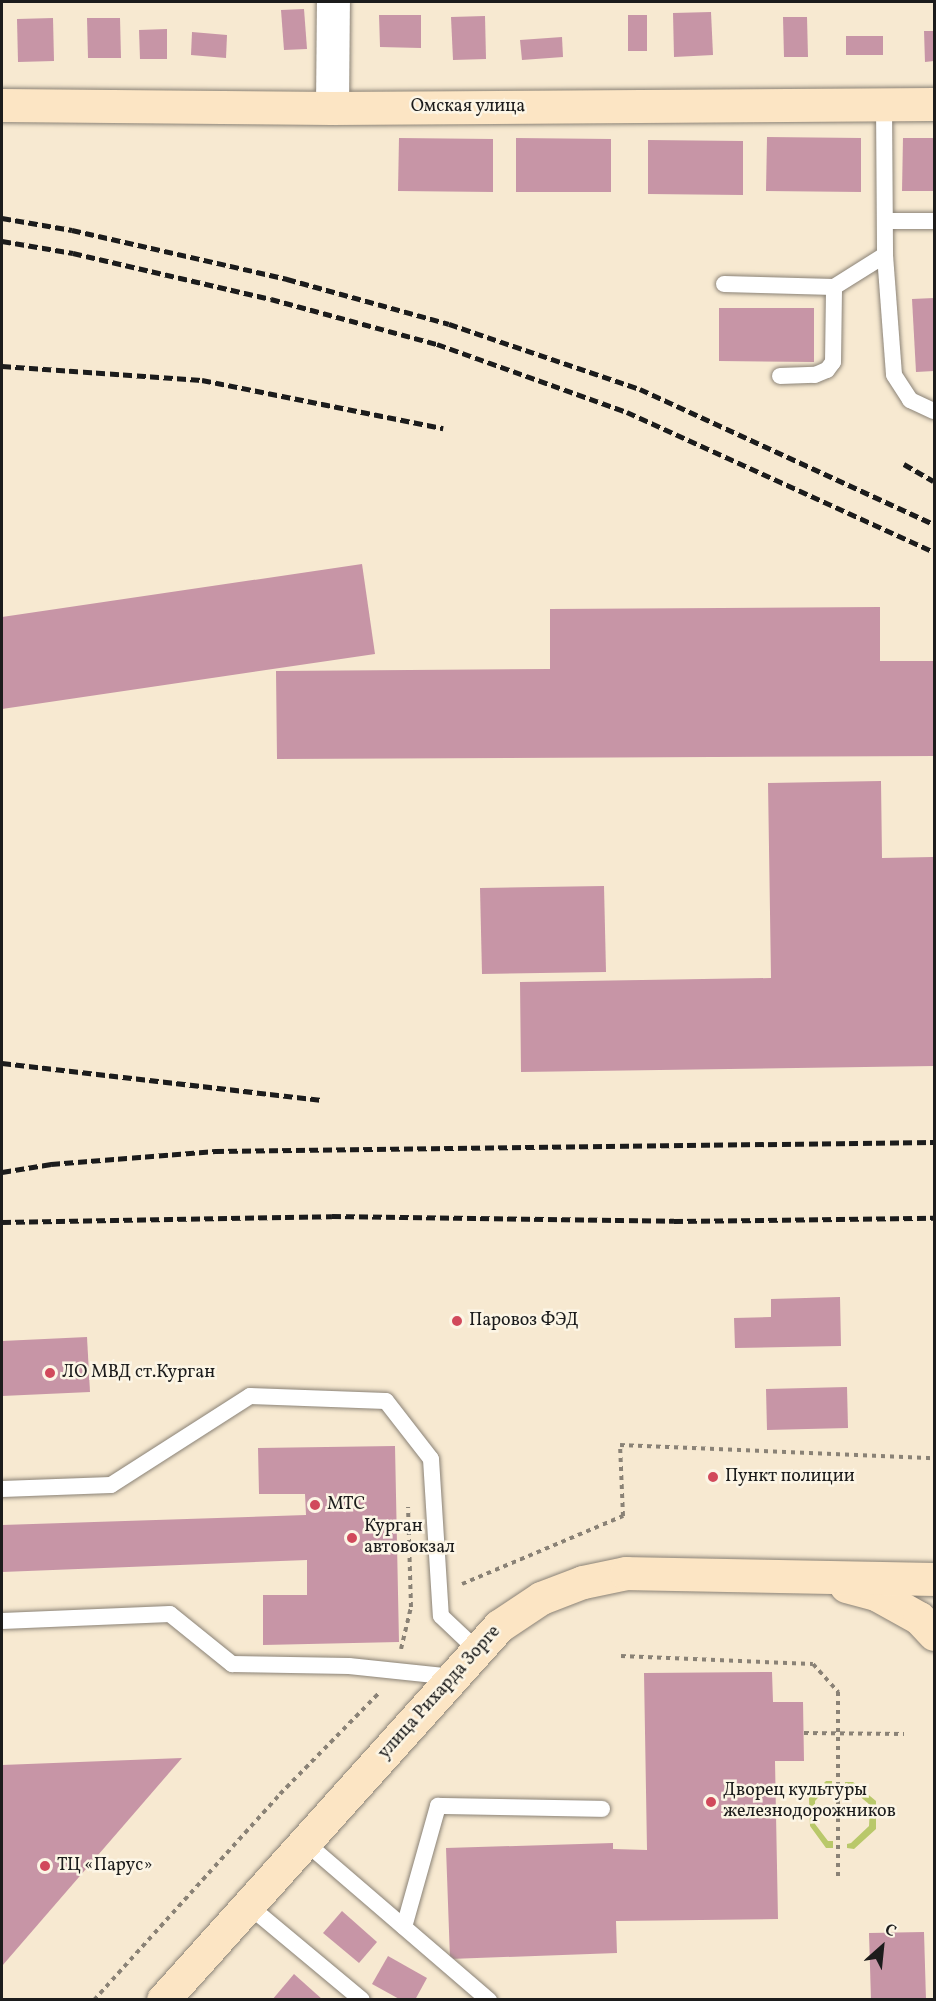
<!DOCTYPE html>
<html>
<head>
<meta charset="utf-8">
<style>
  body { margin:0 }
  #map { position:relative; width:936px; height:2001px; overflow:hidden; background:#f7e9d1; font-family:Vollkorn,serif }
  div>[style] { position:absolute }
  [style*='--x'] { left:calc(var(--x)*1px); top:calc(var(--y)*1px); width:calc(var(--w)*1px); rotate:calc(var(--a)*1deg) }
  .green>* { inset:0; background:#b9c86a }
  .building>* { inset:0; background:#c795a6 }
  .path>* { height:4px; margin-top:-2px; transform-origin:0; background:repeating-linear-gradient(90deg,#8a8276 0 4.5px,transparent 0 9px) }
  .roads { filter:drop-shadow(0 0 2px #8a8276) drop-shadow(0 0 2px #8a8276) }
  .lane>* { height:16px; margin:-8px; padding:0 8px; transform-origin:8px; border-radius:8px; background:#fff }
  .street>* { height:33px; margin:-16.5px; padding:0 16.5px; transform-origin:16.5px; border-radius:16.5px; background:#fff }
  .secondary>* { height:33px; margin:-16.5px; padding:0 16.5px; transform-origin:16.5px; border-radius:16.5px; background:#fce5c4 }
  .rail>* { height:4.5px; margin-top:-2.25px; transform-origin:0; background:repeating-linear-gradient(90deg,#1c1c1c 0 9px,transparent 0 13.5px) }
  .dots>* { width:16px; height:16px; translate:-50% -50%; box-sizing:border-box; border:3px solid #fcf5e5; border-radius:50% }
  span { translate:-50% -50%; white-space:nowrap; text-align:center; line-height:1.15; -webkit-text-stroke:5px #fcf5e5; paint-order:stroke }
  .street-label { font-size:18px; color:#1c1c1c }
  .poi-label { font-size:18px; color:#1c1c1c }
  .left { translate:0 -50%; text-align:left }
  .frame { position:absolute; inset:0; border:3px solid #1c1c1c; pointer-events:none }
  .north { position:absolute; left:852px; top:1917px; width:60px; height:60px; -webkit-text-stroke:4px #fcf5e5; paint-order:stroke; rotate:27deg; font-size:16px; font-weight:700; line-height:24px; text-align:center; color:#1c1c1c }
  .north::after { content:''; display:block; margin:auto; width:21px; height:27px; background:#1c1c1c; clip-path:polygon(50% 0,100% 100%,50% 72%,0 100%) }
</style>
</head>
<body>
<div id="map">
  <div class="green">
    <i style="clip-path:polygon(826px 1781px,832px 1781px,832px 1786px,828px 1787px,815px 1801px,815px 1824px,828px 1841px,833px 1841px,833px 1848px,826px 1848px,810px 1826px,809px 1798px)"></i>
    <i style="clip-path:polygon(845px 1782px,853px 1782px,876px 1801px,876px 1829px,854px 1849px,847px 1848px,847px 1844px,851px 1843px,869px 1826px,870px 1805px,850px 1788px,845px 1788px)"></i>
  </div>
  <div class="building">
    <i style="clip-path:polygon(304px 9px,307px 49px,284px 50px,281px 10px)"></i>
    <i style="clip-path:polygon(711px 12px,713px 55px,674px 57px,673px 13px)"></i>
    <i style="clip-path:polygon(379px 15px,421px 15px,421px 48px,380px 47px)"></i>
    <i style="clip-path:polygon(628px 15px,647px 15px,647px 51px,628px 51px)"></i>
    <i style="clip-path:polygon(485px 16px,486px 59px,453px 60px,451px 17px)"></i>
    <i style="clip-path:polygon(783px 17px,807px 17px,808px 57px,784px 57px)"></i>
    <i style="clip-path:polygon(53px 18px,54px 61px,18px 62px,17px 19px)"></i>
    <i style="clip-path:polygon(87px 18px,120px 18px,121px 58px,88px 58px)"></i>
    <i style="clip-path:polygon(167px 29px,167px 59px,140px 59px,139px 30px)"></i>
    <i style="clip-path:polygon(924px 31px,934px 31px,934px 61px,925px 62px)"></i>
    <i style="clip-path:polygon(192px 32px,227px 35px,226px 58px,191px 55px)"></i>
    <i style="clip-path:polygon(846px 36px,883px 36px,883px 55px,846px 55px)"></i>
    <i style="clip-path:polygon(562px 37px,563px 57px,522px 60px,520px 40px)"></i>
    <i style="clip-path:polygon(767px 137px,861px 138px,861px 192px,766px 191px)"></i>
    <i style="clip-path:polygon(399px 138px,493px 139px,493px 192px,398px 191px)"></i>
    <i style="clip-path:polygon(516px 138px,611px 139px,611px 192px,516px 192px)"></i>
    <i style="clip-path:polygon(903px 138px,934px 138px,934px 191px,902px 191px)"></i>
    <i style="clip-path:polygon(648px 140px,743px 141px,743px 195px,648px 194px)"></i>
    <i style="clip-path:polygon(934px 298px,934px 371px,916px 372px,912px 299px)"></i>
    <i style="clip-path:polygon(719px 308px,814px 308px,814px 362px,719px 361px)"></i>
    <i style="clip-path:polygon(362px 564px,375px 654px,2px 709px,2px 617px)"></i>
    <i style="clip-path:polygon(880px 607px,880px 661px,934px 661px,934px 756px,277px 759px,276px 671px,550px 669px,550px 609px)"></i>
    <i style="clip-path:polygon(881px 781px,882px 858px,933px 857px,934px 1066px,521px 1072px,520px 982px,771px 978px,768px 783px)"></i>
    <i style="clip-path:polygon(604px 886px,606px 972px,482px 974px,480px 888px)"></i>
    <i style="clip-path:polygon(840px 1297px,841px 1346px,735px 1348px,734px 1318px,771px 1317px,771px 1299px)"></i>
    <i style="clip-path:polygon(87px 1337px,90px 1392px,2px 1396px,2px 1341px)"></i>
    <i style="clip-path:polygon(847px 1387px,848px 1428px,767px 1430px,766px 1389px)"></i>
    <i style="clip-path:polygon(395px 1446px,399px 1642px,263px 1645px,263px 1595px,307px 1595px,307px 1560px,2px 1572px,2px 1525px,306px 1515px,305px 1494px,259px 1494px,258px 1448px)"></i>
    <i style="clip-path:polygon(772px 1672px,773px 1702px,803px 1702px,804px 1761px,775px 1761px,778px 1919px,616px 1921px,617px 1953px,450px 1959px,446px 1848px,613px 1843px,613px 1849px,647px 1850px,644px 1673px)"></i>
    <i style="clip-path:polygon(182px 1758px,2px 1966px,2px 1765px)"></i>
    <i style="clip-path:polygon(342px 1911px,377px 1942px,359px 1963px,323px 1933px)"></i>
    <i style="clip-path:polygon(924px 1932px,926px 2000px,871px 2000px,869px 1933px)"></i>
    <i style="clip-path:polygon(388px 1956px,427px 1978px,415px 2000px,401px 2000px,372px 1984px)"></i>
    <i style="clip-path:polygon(294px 1974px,323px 2000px,272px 2000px)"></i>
  </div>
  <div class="path">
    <i style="--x:462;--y:1584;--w:175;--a:-22.9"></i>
    <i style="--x:623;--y:1516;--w:71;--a:-92.4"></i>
    <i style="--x:620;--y:1445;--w:314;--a:2.4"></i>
    <i style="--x:401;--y:1649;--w:43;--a:-76.6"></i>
    <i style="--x:411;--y:1607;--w:100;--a:-91.7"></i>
    <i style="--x:621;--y:1656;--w:192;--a:2.4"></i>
    <i style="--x:813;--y:1664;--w:38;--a:48"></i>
    <i style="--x:838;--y:1692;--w:186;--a:90"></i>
    <i style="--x:804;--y:1733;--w:100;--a:0.6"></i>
    <i style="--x:94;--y:2000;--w:278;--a:-47.9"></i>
    <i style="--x:280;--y:1794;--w:143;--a:-45.6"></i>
  </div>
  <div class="roads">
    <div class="lane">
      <i style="--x:884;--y:104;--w:151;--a:89.6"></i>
      <i style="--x:885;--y:255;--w:120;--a:85.7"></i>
      <i style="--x:894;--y:375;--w:30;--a:57"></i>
      <i style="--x:910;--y:400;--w:26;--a:25"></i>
      <i style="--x:885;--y:221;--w:49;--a:0"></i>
      <i style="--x:724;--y:284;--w:110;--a:1.6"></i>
      <i style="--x:834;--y:287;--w:60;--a:-32.1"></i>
      <i style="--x:780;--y:376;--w:35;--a:-2"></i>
      <i style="--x:815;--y:375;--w:13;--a:-23"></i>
      <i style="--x:827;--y:370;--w:10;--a:-53"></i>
      <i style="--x:833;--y:362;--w:75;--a:-89.2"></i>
      <i style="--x:2;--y:1489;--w:109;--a:-2.1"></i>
      <i style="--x:111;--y:1485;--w:165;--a:-32.6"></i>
      <i style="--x:250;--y:1396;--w:136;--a:2.1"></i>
      <i style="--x:386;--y:1401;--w:73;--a:52.2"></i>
      <i style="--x:431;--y:1459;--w:157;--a:86.4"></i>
      <i style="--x:441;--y:1616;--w:50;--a:43.4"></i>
      <i style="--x:2;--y:1621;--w:168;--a:-2.4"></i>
      <i style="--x:170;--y:1614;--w:80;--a:38.9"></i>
      <i style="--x:232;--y:1664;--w:117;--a:1"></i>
      <i style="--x:349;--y:1666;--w:105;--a:6"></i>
      <i style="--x:305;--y:1842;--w:243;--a:40.7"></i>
      <i style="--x:248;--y:1905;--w:148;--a:39.8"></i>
      <i style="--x:404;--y:1927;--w:126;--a:-74.3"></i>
      <i style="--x:438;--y:1806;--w:164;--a:1"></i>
    </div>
    <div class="street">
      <i style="--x:332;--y:108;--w:106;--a:-89.5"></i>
    </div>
    <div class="secondary">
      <i style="--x:2;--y:105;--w:330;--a:0.5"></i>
      <i style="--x:332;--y:108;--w:602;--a:-0.38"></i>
      <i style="--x:846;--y:1586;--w:31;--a:15"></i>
      <i style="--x:876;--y:1594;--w:49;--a:29.2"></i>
      <i style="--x:919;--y:1618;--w:22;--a:47"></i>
      <i style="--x:163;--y:2000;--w:503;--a:-48.06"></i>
      <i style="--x:499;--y:1626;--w:50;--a:-33.7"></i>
      <i style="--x:541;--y:1598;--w:45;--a:-20.9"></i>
      <i style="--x:583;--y:1582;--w:44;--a:-11.8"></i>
      <i style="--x:626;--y:1573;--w:308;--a:1.1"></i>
    </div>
  </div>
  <div class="rail">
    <i style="--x:2;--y:218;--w:71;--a:9.7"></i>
    <i style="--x:72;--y:230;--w:221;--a:12.8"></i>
    <i style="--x:287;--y:279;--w:168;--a:15.5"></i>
    <i style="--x:449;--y:324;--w:202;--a:18.8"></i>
    <i style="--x:640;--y:389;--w:324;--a:24.7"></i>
    <i style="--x:2;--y:241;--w:72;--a:9.6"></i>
    <i style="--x:73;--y:253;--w:203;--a:13.1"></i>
    <i style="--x:271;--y:299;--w:172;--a:15.2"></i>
    <i style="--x:437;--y:344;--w:202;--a:19.7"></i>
    <i style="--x:627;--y:412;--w:337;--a:24.5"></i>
    <i style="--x:2;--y:366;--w:200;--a:4"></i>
    <i style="--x:202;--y:380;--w:246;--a:11.3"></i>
    <i style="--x:904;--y:464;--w:34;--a:30"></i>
    <i style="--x:2;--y:1063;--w:320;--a:6.6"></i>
    <i style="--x:2;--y:1172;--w:50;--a:-9.3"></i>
    <i style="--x:51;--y:1164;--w:165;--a:-4.5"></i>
    <i style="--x:215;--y:1151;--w:719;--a:-0.72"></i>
    <i style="--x:2;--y:1222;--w:330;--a:-1"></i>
    <i style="--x:332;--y:1216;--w:342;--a:0.8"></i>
    <i style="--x:674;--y:1221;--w:260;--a:-0.7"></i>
  </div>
  <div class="dots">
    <i style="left:457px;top:1321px;background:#d1495b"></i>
    <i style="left:50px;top:1373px;background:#d1495b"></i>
    <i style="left:713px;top:1477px;background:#d1495b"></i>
    <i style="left:315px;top:1505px;background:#d1495b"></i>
    <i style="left:352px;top:1538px;background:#d1495b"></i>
    <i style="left:711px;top:1802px;background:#d1495b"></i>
    <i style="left:45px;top:1866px;background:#d1495b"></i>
  </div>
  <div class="street-label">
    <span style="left:468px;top:107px">Омская улица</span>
    <span style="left:440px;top:1693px;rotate:-48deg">улица Рихарда Зорге</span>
  </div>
  <div class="poi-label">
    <span class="left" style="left:469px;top:1321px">Паровоз ФЭД</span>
    <span class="left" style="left:62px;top:1373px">ЛО МВД ст.Курган</span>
    <span class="left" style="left:725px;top:1477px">Пункт полиции</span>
    <span class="left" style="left:327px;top:1505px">МТС</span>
    <span class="left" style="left:364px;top:1538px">Курган<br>автовокзал</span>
    <span class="left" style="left:723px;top:1802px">Дворец культуры<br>железнодорожников</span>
    <span class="left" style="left:57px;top:1866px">ТЦ «Парус»</span>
  </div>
  <div class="frame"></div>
  <div class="north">С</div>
</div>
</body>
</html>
